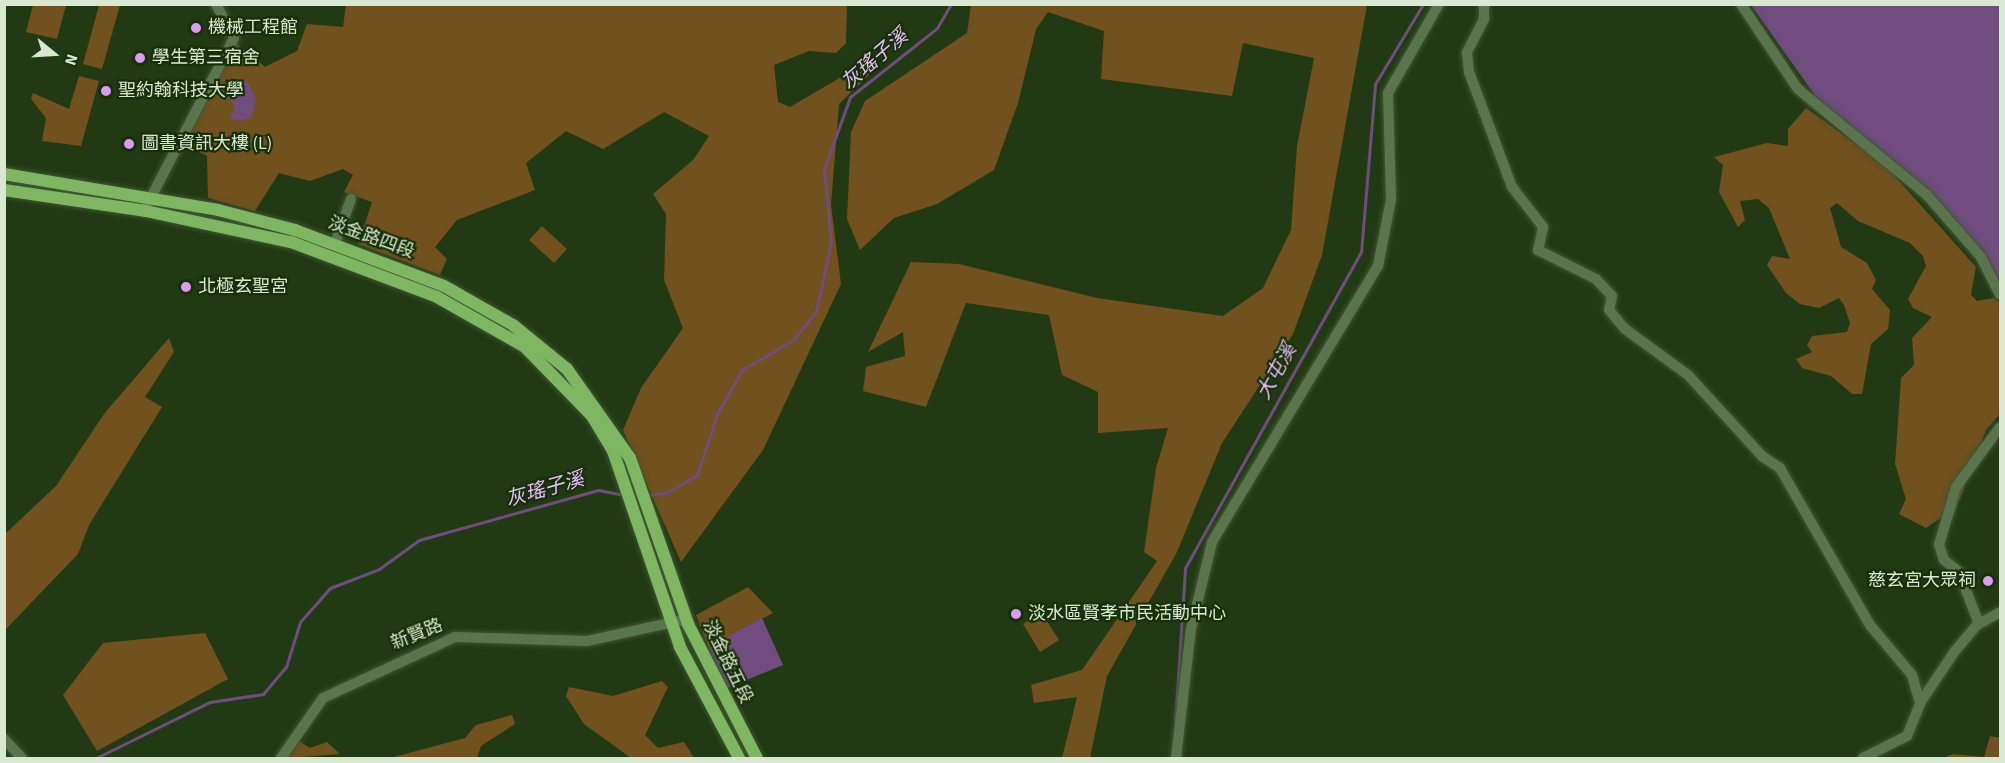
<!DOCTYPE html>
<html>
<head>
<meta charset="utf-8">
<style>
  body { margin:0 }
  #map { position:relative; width:2005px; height:763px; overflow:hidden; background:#223a14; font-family:"Source Sans 3","Noto Sans TC",sans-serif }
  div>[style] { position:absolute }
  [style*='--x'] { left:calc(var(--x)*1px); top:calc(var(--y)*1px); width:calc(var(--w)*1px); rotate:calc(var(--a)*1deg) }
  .green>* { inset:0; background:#71511e }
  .water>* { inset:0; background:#704c7f }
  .stream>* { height:3px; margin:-1.5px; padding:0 1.5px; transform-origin:1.5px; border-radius:1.5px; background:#704c7f }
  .roads { filter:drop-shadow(0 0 2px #3f5632) drop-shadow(0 0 2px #3f5632) }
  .minor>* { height:10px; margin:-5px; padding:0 5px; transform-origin:5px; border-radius:5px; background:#5a754d }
  .major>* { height:12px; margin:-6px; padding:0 6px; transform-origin:6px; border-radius:6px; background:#7fb661 }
  .dots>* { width:16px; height:16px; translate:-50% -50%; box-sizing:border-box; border:3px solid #183009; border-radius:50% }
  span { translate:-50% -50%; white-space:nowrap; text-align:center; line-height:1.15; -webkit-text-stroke:4.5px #183009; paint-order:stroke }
  .poi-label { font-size:18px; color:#d9e8d1 }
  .left { translate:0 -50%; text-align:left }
  .right { translate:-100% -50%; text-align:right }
  .street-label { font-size:18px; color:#d9e8d1 }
  .water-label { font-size:20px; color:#e9befc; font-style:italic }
  .frame { position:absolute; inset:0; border:6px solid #d9e8d1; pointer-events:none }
  .north { position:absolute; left:24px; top:24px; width:60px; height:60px; -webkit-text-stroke:4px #183009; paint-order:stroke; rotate:108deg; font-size:16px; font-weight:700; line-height:24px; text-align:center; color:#d9e8d1 }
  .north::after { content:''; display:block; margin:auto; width:21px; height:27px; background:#d9e8d1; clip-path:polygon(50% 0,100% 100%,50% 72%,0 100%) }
</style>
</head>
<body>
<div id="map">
  <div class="green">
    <i style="clip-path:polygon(33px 5px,66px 5px,57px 39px,26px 32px)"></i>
    <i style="clip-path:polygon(99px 5px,120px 5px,102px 69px,83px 64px)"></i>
    <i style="clip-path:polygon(346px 5px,847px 5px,846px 43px,836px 53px,809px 51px,774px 65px,778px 102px,790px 107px,872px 59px,872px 72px,839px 104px,831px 205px,841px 284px,763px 450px,681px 562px,623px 430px,641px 388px,683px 328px,664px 280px,666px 214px,653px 194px,693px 160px,709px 136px,664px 112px,603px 149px,566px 131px,526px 163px,535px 190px,457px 220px,435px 247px,447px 259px,440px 275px,358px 244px,372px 202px,344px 192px,353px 175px,343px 169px,310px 181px,279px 173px,255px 211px,208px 198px,207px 156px,180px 142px,233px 41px,265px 67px,297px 51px,307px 24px,343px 27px)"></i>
    <i style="clip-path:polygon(971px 5px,1367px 5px,1322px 255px,1293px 334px,1222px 443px,1177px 552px,1107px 676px,1090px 758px,1062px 758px,1077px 697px,1034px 703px,1031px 685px,1082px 670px,1157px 561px,1144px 552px,1156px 468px,1168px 428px,1098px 433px,1098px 392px,1062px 375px,1049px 315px,966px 303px,926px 407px,863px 391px,866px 367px,905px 356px,903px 332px,868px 352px,911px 262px,959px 264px,1097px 298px,1223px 316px,1263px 288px,1291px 230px,1297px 146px,1314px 58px,1243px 43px,1232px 96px,1101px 79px,1104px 31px,1048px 12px,1036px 29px,1018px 103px,994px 170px,937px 204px,894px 218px,860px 250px,847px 219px,851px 132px,865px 101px,967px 33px)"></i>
    <i style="clip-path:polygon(79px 76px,99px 81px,81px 146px,42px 141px,46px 118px,31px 99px,33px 93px,69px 109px)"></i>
    <i style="clip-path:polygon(1806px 108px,1884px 164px,1976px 267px,1971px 295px,1977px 301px,1994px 298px,2000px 303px,2000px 414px,1986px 430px,1952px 520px,1942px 517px,1926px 528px,1899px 514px,1906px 499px,1895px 464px,1901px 378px,1914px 365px,1912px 338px,1932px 317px,1913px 308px,1908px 299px,1926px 266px,1923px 256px,1910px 243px,1858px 221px,1837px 203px,1830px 208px,1841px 247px,1867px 263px,1876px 280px,1872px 289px,1890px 310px,1888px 329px,1871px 344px,1862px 394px,1852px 394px,1831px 376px,1802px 368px,1796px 359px,1812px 352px,1807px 345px,1812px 336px,1847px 332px,1850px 323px,1844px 305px,1839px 298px,1819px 308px,1800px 304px,1786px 293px,1767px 265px,1772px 256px,1790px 259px,1769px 208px,1758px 199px,1740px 201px,1745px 220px,1738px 227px,1719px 192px,1723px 165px,1714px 157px,1767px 143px,1788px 146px,1788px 129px)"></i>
    <i style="clip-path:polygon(542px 226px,567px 249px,554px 263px,529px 240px)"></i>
    <i style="clip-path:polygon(169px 338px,174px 352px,145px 397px,162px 407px,89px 525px,78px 554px,5px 630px,5px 534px,56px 486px,104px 414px)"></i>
    <i style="clip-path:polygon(748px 587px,773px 613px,708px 647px,696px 615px)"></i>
    <i style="clip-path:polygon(1041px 612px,1059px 640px,1040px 652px,1023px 624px)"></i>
    <i style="clip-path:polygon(205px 633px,228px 679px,97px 751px,63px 695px,103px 643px)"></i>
    <i style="clip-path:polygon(662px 681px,668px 687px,645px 735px,658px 748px,684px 742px,694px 758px,631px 758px,584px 724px,566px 696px,569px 687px,613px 696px)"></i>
    <i style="clip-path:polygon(512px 715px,515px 724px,481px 746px,477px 758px,390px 758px,465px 738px,476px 725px)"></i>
    <i style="clip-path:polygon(1990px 736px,2000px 738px,2000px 758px,1943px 758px,1953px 754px,1984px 757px)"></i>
    <i style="clip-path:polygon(294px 738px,310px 748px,327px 742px,340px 754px,287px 758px)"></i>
  </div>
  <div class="water">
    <i style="clip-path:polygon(1751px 5px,2000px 5px,2000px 285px,1929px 190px,1816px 97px)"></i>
    <i style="clip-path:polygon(235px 79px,248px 82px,256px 100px,251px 118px,241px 121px,230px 119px,235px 106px,225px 94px)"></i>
    <i style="clip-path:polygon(762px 618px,783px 665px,727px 688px,708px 647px)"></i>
  </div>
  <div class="stream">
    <i style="--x:647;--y:495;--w:19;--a:-6"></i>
    <i style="--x:666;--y:493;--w:36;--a:-30"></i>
    <i style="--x:697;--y:475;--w:64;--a:-71.8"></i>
    <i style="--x:717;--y:414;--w:51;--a:-60.4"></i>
    <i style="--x:742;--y:370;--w:59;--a:-30.5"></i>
    <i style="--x:793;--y:340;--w:36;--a:-51"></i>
    <i style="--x:816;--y:312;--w:73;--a:-78.1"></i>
    <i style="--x:831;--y:241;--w:72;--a:-95.6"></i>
    <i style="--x:824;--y:169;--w:77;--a:-70.1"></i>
    <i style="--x:850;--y:97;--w:111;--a:-38.4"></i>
    <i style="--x:937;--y:28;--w:28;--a:-60"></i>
    <i style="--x:1175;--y:724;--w:156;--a:-86.3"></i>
    <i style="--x:1185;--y:568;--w:362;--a:-60.9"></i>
    <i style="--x:1361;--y:252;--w:169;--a:-85.2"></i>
    <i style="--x:1375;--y:84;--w:93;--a:-59"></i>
    <i style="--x:96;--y:758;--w:127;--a:-26.2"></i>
    <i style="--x:210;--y:702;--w:54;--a:-8.6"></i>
    <i style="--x:263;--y:694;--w:35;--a:-50"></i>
    <i style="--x:286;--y:667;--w:47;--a:-72.7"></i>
    <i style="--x:300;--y:622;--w:45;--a:-48.6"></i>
    <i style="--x:330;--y:588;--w:53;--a:-21.2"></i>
    <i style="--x:379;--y:569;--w:49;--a:-35.9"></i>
    <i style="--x:419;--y:540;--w:186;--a:-15.6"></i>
    <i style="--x:598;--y:490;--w:25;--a:11"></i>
  </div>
  <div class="roads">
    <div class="minor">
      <i style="--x:1484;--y:4;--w:15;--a:90"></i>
      <i style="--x:1484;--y:19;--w:38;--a:117"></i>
      <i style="--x:1467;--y:53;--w:19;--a:84"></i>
      <i style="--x:1469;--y:72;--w:123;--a:69.5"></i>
      <i style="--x:1512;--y:187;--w:51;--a:52.2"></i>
      <i style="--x:1543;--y:227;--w:24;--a:102"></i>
      <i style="--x:1538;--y:250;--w:65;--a:26.6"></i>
      <i style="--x:1596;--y:279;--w:23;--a:47"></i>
      <i style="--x:1612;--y:296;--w:14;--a:102"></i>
      <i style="--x:1609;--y:310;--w:25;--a:50"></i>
      <i style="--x:1625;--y:329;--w:78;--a:36.1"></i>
      <i style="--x:1688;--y:375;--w:110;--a:47.6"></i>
      <i style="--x:1762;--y:456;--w:22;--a:34"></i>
      <i style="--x:1780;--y:468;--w:181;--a:60.2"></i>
      <i style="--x:1870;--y:625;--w:65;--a:50"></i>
      <i style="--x:1912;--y:675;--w:29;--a:74"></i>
      <i style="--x:1741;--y:4;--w:102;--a:56.2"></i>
      <i style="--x:1798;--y:89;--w:166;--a:39.4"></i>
      <i style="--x:1926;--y:194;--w:84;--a:48.9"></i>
      <i style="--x:1981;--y:257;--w:42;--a:63.4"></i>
      <i style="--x:147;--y:205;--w:188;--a:-62.5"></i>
      <i style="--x:234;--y:38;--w:38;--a:-118"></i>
      <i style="--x:335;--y:243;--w:47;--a:-70"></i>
      <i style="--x:1979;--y:624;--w:56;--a:-111"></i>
      <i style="--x:1959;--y:572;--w:19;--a:-141"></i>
      <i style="--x:1944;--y:560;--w:16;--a:-108"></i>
      <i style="--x:1939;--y:545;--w:60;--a:-73.7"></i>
      <i style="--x:1956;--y:487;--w:74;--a:-53.7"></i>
      <i style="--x:4;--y:739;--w:26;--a:47"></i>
      <i style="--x:281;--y:758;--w:73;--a:-55"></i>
      <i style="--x:323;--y:698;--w:145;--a:-24.8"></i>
      <i style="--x:455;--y:637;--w:132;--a:1.7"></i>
      <i style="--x:587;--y:641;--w:102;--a:-12.4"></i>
      <i style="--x:1176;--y:758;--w:130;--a:-83.4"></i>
      <i style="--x:1191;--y:629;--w:89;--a:-76.4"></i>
      <i style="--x:1212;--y:542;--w:322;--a:-59"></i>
      <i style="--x:1378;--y:266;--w:67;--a:-78.9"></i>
      <i style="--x:1391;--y:200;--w:107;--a:-91.6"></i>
      <i style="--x:1388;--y:93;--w:103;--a:-60.2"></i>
      <i style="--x:1863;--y:758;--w:49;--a:-26.6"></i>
      <i style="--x:1907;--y:736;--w:35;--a:-68"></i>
      <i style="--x:1920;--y:703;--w:63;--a:-56.1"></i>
      <i style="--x:1955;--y:651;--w:34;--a:-50"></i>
      <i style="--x:1977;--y:625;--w:26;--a:-29"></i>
    </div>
    <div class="major">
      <i style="--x:4;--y:174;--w:217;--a:9.5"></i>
      <i style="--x:218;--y:210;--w:80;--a:14.6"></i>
      <i style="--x:295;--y:230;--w:159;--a:20.6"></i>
      <i style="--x:444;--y:286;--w:79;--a:29.5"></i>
      <i style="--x:513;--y:325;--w:70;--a:39.2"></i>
      <i style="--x:567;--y:369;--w:109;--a:54.7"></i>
      <i style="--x:630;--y:458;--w:176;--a:70.7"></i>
      <i style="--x:688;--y:624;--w:151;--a:62.8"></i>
      <i style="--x:4;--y:190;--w:144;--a:8.4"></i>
      <i style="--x:146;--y:211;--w:148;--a:12.1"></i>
      <i style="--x:291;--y:242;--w:156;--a:20.6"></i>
      <i style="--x:437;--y:297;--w:101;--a:29.6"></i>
      <i style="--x:525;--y:347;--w:96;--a:45.8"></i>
      <i style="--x:592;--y:416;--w:41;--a:59"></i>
      <i style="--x:613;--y:451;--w:207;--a:71.1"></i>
      <i style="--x:680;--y:647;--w:126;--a:62"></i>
    </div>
  </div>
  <div class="dots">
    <i style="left:196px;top:28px;background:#da9af6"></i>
    <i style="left:140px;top:58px;background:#da9af6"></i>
    <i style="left:106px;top:91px;background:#da9af6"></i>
    <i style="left:129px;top:144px;background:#da9af6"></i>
    <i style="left:186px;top:287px;background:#da9af6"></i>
    <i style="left:1988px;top:581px;background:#da9af6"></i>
    <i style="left:1016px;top:614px;background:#da9af6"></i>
  </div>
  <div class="poi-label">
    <span class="left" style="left:208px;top:28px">機械工程館</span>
    <span class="left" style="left:152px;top:58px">學生第三宿舍</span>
    <span class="left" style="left:118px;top:91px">聖約翰科技大學</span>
    <span class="left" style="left:141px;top:144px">圖書資訊大樓 (L)</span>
    <span class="left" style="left:198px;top:287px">北極玄聖宮</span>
    <span class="right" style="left:1976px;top:581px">慈玄宮大眾祠</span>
    <span class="left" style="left:1028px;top:614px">淡水區賢孝市民活動中心</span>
  </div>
  <div class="street-label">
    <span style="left:371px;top:238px;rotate:20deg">淡金路四段</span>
    <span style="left:417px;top:635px;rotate:-22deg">新賢路</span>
    <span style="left:727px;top:662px;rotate:64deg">淡金路五段</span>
  </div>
  <div class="water-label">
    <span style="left:875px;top:60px;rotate:-41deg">灰瑤子溪</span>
    <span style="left:1277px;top:372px;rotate:-61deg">大屯溪</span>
    <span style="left:545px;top:490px;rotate:-16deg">灰瑤子溪</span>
  </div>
  <div class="frame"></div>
  <div class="north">N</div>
</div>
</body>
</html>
